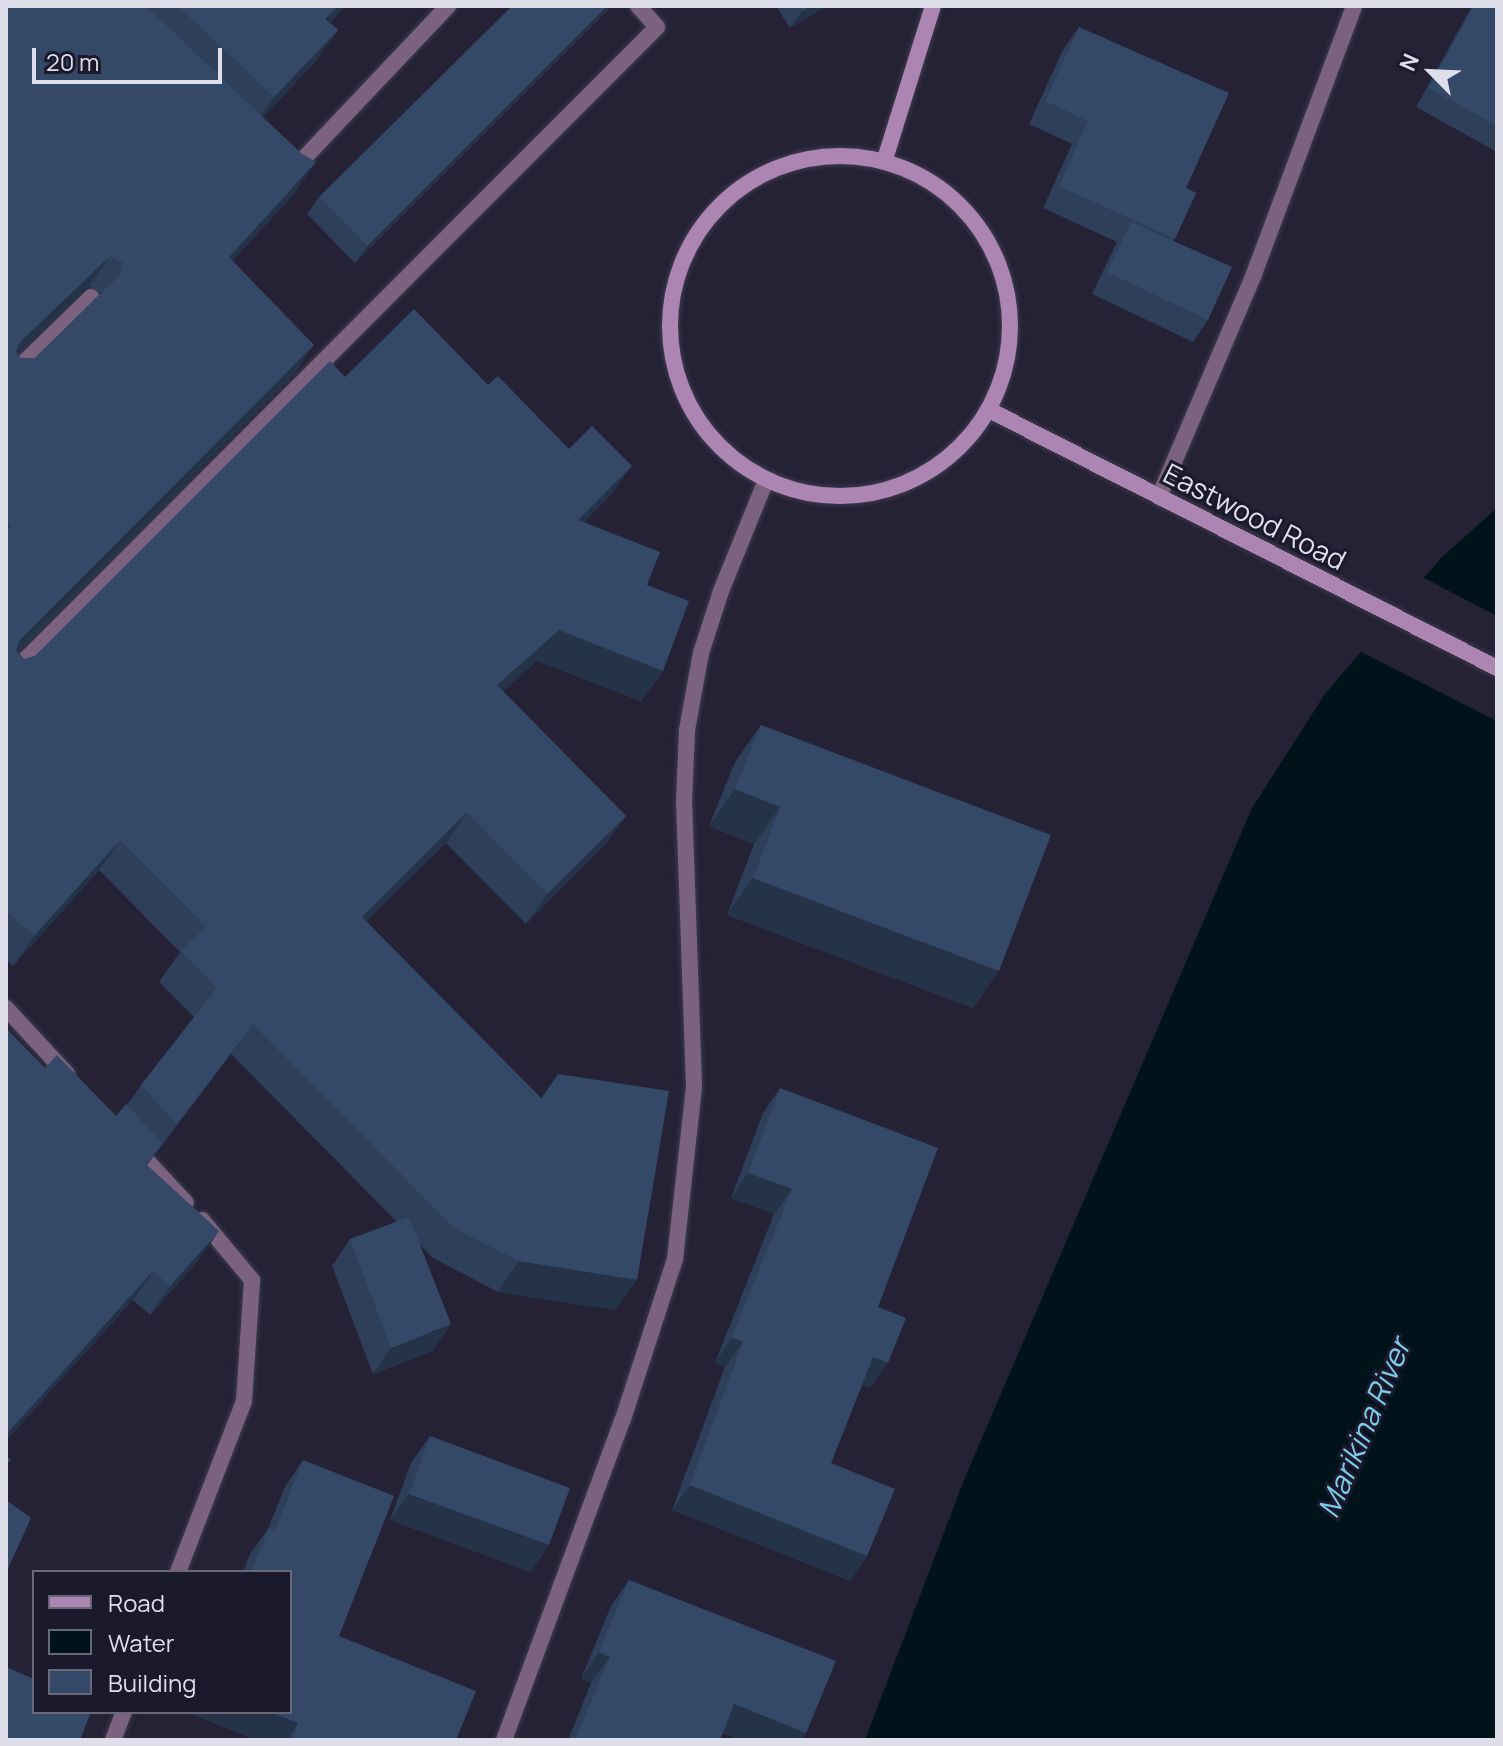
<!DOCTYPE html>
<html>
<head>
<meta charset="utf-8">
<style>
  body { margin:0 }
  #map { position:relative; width:1503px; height:1746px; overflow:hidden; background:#252236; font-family:Manrope,sans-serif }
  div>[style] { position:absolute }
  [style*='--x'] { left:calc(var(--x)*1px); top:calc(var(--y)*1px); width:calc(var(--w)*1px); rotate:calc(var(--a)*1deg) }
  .water>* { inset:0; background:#00131b }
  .pier>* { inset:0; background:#252236 }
  .roads { filter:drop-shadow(0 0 2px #3f3c4f) drop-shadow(0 0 2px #3f3c4f) }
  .service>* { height:16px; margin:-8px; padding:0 8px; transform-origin:8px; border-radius:8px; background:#7b6380 }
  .minor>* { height:16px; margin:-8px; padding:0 8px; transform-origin:8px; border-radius:8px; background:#7b6380 }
  .tertiary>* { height:16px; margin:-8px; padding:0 8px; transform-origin:8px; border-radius:8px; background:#7b6380 }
  .secondary>* { height:16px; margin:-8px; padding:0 8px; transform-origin:8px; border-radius:8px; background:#ac85b3 }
  .secondary>.ring { margin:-8px; padding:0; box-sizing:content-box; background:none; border:16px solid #ac85b3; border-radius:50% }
  .wall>* { inset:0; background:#2d3f59 }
  .shaded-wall>* { inset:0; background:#243348 }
  .building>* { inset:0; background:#344967 }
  span { translate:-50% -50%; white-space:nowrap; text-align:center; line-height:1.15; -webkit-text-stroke:6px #1b192c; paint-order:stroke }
  .street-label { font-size:28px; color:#dfdeeb }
  .water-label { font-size:30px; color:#7dcbe9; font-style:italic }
  .frame { position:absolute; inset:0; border:8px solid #dfdeeb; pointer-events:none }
  .legend { position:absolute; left:32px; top:1570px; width:260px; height:144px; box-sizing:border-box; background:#1b192c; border:2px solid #696878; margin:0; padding:10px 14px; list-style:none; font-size:24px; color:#dfdeeb }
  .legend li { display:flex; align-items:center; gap:16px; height:40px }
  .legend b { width:40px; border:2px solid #696878 }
  .north { position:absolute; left:1391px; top:32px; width:80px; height:80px; -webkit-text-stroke:6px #1b192c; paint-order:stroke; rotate:294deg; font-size:22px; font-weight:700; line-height:32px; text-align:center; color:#dfdeeb }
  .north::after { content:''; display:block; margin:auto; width:28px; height:36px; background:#dfdeeb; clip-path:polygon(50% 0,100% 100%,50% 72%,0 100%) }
  .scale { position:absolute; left:32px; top:48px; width:190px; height:36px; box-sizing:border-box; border:4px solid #dfdeeb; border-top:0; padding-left:10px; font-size:24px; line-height:28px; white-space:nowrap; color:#dfdeeb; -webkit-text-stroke:6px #1b192c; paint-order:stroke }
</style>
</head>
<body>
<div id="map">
  <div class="water">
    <i style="clip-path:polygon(1497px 508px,1497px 1740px,865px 1740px,964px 1480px,1252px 808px,1325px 694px,1440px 559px)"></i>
  </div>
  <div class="pier">
    <i style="clip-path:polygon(1420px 576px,1497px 616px,1497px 721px,1357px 650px)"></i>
  </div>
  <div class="roads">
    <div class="service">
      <i style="--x:292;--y:171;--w:227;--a:-46.6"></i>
      <i style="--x:6;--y:380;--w:119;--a:-44.3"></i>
    </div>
    <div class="minor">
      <i style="--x:1159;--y:497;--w:242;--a:-66.9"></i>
      <i style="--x:1254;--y:274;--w:286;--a:-69.5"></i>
      <i style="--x:6;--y:679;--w:921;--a:-45.04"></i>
      <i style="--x:657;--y:27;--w:28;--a:-132"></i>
      <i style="--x:6;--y:1008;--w:90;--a:47.3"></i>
      <i style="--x:134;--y:1147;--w:76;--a:47.1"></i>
      <i style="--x:178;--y:1572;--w:183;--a:-68.9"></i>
      <i style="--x:244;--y:1401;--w:121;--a:-86.2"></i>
      <i style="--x:252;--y:1280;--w:78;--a:-129.8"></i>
      <i style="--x:113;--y:1740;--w:30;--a:-69"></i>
    </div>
    <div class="tertiary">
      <i style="--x:504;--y:1740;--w:342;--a:-69.7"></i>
      <i style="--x:623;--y:1419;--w:168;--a:-72"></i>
      <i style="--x:675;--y:1259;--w:174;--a:-83.7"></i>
      <i style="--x:694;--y:1086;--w:284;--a:-92"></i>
      <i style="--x:684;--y:802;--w:72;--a:-87.6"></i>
      <i style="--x:687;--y:730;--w:78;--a:-79.7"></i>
      <i style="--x:701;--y:653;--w:65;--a:-72.1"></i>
      <i style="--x:721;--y:591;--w:120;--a:-67.9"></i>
    </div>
    <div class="secondary">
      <i class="ring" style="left:670px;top:156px;width:324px;height:324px"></i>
      <i style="--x:885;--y:159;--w:160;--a:-72.6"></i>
      <i style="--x:989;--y:410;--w:570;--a:26.92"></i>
    </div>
  </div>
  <div class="wall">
    <i style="clip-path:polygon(evenodd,6px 6px,346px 6px,330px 23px,338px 30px,316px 61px,263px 117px,295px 193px,232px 261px,293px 376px,18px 652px,24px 659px,35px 656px,345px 377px,488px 385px,610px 496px,584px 522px,647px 585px,663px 671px,641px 701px,537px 661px,503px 691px,626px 816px,604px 846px,526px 924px,446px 843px,366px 922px,541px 1098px,558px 1074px,615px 1310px,498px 1292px,433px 1258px,421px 1246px,433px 1351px,373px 1374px,332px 1266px,350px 1239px,397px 1222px,231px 1054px,147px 1165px,199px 1260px,150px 1315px,133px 1300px,45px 1068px,116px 1116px,127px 1105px,141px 1085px,194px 1017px,159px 982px,180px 952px,99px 870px,13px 966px,6px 960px,6px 6px,89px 286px,101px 293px,35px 358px,20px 358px,18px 354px,89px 286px)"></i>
    <i style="clip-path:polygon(612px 6px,355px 263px,307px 214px,319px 197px)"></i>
    <i style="clip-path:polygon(776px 6px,827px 6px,790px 28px)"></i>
    <i style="clip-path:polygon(1472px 6px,1497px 6px,1497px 152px,1416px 107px)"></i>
    <i style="clip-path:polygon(1079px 27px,1186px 188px,1196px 193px,1173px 241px,1208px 320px,1193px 342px,1092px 294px,1117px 242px,1043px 208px,1072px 144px,1029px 124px,1063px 50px)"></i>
    <i style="clip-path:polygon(761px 725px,973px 1008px,727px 915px,754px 844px,709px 826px,735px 762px)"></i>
    <i style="clip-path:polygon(780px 1088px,878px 1307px,870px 1388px,862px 1385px,831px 1463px,867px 1556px,850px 1581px,672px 1510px,725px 1367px,715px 1363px,774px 1214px,731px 1198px,763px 1113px)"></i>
    <i style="clip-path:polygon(430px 1436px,531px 1572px,390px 1520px,411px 1463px)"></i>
    <i style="clip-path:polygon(303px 1460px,339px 1636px,456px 1740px,257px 1740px,186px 1712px,290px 1712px,290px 1572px,243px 1572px,250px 1554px,268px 1529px,285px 1487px)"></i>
    <i style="clip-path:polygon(629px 1580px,740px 1740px,723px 1733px,720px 1740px,568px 1740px,591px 1683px,581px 1679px,611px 1606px)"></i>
  </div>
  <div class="shaded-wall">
    <i style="clip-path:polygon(338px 6px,346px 6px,304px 49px,325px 19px)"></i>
    <i style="clip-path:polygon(607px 6px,612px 6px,355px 263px,367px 246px)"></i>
    <i style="clip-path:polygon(811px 6px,827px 6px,790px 28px,802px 11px)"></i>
    <i style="clip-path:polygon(338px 30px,316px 61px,253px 128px,274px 97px)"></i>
    <i style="clip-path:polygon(316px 162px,295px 193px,207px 287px,229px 257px)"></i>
    <i style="clip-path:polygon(110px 256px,89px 286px,6px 365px,20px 342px)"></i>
    <i style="clip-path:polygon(314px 345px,293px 376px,6px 663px,19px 641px)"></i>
    <i style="clip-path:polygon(632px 466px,610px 496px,557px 550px,578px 520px)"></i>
    <i style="clip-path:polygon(559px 630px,663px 671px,641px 701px,537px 661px,476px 716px,497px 685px)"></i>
    <i style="clip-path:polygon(735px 789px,780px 807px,754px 844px,709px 826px)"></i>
    <i style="clip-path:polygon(467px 812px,446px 843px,341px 947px,362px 917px)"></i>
    <i style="clip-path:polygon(626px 816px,604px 846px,526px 924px,547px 894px)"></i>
    <i style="clip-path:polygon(120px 840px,99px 870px,13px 966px,34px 936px)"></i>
    <i style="clip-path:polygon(753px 878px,999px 971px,973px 1008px,727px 915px)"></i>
    <i style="clip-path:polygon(253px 1024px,231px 1054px,156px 1154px,177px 1124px)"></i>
    <i style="clip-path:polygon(748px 1173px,792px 1189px,774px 1214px,731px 1198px)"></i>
    <i style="clip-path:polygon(219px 1231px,199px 1260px,150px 1315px,170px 1286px)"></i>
    <i style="clip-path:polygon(519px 1261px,637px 1280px,615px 1310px,498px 1292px)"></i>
    <i style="clip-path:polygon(153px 1271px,133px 1300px,6px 1441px,6px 1435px)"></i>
    <i style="clip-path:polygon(451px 1324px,433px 1351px,373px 1374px,391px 1348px)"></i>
    <i style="clip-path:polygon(732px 1337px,743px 1342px,725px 1367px,715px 1363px)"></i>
    <i style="clip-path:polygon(873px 1357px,888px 1363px,870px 1388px,855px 1382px)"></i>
    <i style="clip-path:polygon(690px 1485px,867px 1556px,850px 1581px,672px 1510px)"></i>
    <i style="clip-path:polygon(409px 1494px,549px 1545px,531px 1572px,390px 1520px)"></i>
    <i style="clip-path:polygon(599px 1652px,610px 1657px,591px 1683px,581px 1679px)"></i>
    <i style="clip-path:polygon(734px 1704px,806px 1733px,801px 1740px,740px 1740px,716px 1730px)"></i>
    <i style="clip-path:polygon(186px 1712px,271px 1712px,298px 1723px,287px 1740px,257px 1740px)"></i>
  </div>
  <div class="building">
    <i style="clip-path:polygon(evenodd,6px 6px,146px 6px,302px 154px,316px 162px,229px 257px,314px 345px,19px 641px,16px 651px,24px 659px,35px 656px,330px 361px,345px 377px,414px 309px,488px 385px,498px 376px,569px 449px,592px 426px,632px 466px,578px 520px,660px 552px,647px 585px,689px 601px,663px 671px,559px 630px,497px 685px,626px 816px,547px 894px,467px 812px,362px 917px,542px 1099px,558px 1074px,669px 1091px,637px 1280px,519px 1261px,454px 1228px,253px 1024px,177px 1124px,141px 1085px,217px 988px,181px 951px,206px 927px,120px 840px,34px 936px,6px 911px,6px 532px,11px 527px,6px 522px,6px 6px,110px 256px,123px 263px,120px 275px,35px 358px,20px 358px,16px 352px,20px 342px,110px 256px)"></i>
    <i style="clip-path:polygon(178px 6px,338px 6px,325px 19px,338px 30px,274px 97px)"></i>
    <i style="clip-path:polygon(512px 6px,607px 6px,367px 246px,319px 197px)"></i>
    <i style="clip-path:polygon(799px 6px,811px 6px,802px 11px)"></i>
    <i style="clip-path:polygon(1474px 6px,1497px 6px,1497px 126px,1429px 88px)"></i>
    <i style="clip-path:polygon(1079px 27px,1229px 93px,1186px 188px,1196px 193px,1175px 239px,1059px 186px,1088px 121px,1045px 101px)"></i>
    <i style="clip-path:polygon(1131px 222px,1232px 267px,1208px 320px,1107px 272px)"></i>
    <i style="clip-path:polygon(761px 725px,1051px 835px,999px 971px,753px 878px,780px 807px,735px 789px)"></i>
    <i style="clip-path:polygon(6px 1028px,45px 1068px,57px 1055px,116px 1116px,126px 1104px,162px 1143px,146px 1164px,219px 1231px,170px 1286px,153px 1271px,6px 1435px)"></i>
    <i style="clip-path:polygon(780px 1088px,938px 1148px,878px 1307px,906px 1318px,888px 1363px,873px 1357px,831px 1463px,895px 1489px,867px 1556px,690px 1485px,743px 1342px,732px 1337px,792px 1189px,748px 1173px)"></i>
    <i style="clip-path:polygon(409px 1217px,451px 1324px,391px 1348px,350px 1239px)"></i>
    <i style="clip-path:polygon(430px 1436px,570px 1488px,549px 1545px,409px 1494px)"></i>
    <i style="clip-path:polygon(6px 1455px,11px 1460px,6px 1465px)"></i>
    <i style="clip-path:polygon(303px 1460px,394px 1496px,339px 1636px,476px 1691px,456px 1740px,292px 1740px,298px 1723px,271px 1712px,290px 1712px,290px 1572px,251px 1572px,269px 1528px,275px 1530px)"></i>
    <i style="clip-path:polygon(6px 1500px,31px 1518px,6px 1573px)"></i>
    <i style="clip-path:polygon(629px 1580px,836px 1661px,806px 1733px,734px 1704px,720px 1740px,575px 1740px,610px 1657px,599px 1652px)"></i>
    <i style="clip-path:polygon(6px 1667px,34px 1679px,34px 1712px,91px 1712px,80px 1740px,6px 1740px)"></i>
  </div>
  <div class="street-label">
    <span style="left:1255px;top:516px;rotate:27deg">Eastwood Road</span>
  </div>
  <div class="water-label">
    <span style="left:1364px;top:1428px;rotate:-67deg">Marikina River</span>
  </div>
  <div class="frame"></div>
  <ul class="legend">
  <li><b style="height:10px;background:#ac85b3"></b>Road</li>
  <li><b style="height:22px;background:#00131b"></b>Water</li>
  <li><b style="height:22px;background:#344967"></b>Building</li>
  </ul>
  <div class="north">N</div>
  <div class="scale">20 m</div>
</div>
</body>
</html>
